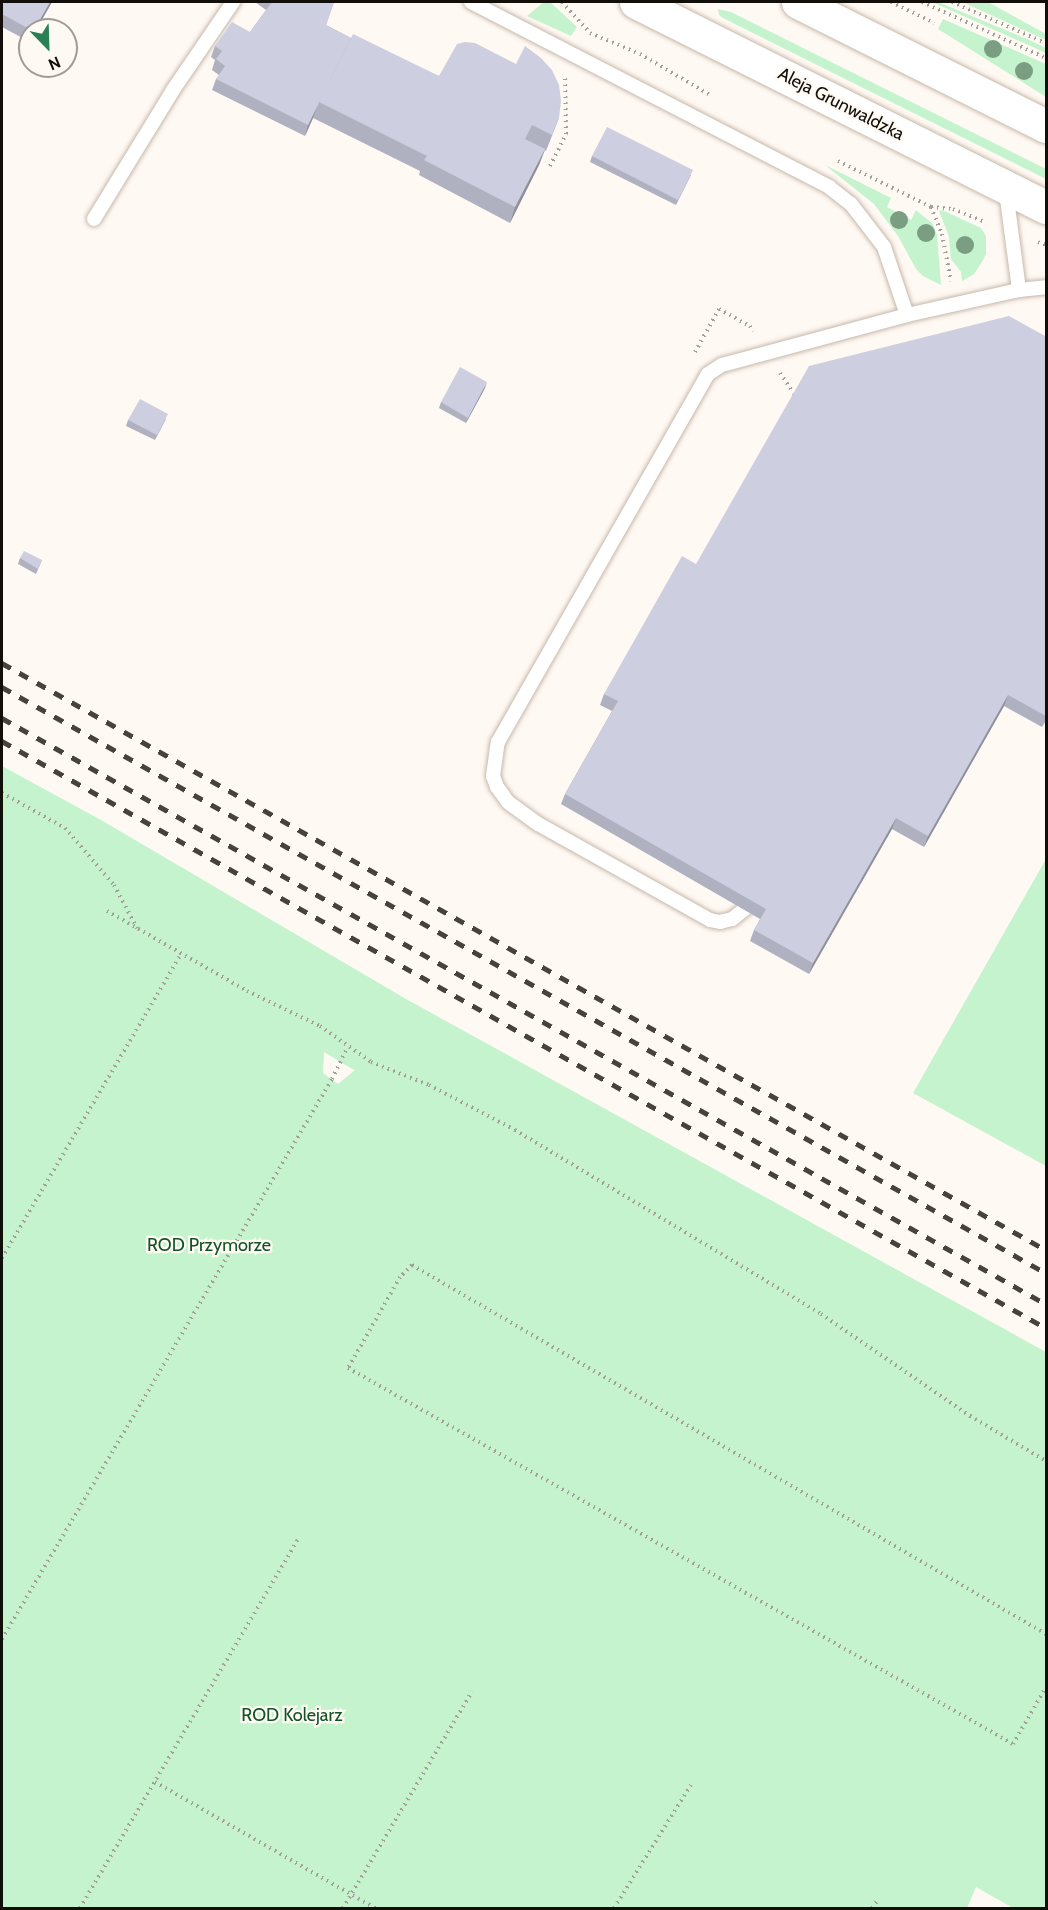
<!DOCTYPE html>
<html>
<head>
<meta charset="utf-8">
<style>
  body { margin:0 }
  #map { position:relative; width:1048px; height:1910px; overflow:hidden; background:#fff9f3; font-family:Cabin,sans-serif }
  div>[style] { position:absolute }
  [style*='--x'] { left:calc(var(--x)*1px); top:calc(var(--y)*1px); width:calc(var(--w)*1px); rotate:calc(var(--a)*1deg) }
  .green>* { inset:0; background:#c4f3cd }
  .path>* { height:4px; margin-top:-2px; transform-origin:0; background:repeating-linear-gradient(90deg,#a29d97 0 1.5px,transparent 0 6px) }
  .roads { filter:drop-shadow(0 0 2px #c6b8ab) drop-shadow(0 0 2px #c6b8ab) }
  .lane>* { height:14px; margin:-7px; padding:0 7px; transform-origin:7px; border-radius:7px; background:#fff }
  .primary>* { height:33px; margin:-16.5px; padding:0 16.5px; transform-origin:16.5px; border-radius:16.5px; background:#fff }
  .rail>* { height:4.5px; margin-top:-2.25px; transform-origin:0; background:repeating-linear-gradient(90deg,#47423d 0 10px,transparent 0 20px) }
  .trees>* { width:18px; height:18px; margin:-9px; border-radius:50%; background:#7b9e83 }
  .wall>* { inset:0; background:#b0b1c0 }
  .shaded-wall>* { inset:0; background:#90909c }
  .building>* { inset:0; background:#cdcedf }
  span { translate:-50% -50%; white-space:nowrap; text-align:center; line-height:1.15; -webkit-text-stroke:4.5px #fff9f3; paint-order:stroke }
  .street-label { font-size:18px; color:#120e09 }
  .park-label { font-size:18px; color:#0f5327 }
  .frame { position:absolute; inset:0; border:3px solid #120e09; pointer-events:none }
  .north { position:absolute; left:18px; top:18px; width:60px; height:60px; box-sizing:border-box; background:#fff9f3; border:2px solid #a09b95; border-radius:50%; rotate:157deg; font-size:16px; font-weight:700; line-height:24px; text-align:center; color:#120e09 }
  .north::after { content:''; display:block; margin:auto; width:21px; height:27px; background:#288054; clip-path:polygon(50% 0,100% 100%,50% 72%,0 100%) }
</style>
</head>
<body>
<div id="map">
  <div class="green">
    <i style="clip-path:polygon(544px 2px,550px 2px,577px 27px,571px 36px,527px 16px)"></i>
    <i style="clip-path:polygon(932px 2px,938px 2px,1027px 39px,1046px 48px,1046px 53px)"></i>
    <i style="clip-path:polygon(962px 2px,988px 2px,1046px 34px,1046px 40px)"></i>
    <i style="clip-path:polygon(718px 9px,731px 12px,1046px 169px,1046px 179px,723px 18px,719px 15px)"></i>
    <i style="clip-path:polygon(943px 19px,1046px 64px,1046px 97px,938px 29px)"></i>
    <i style="clip-path:polygon(825px 165px,891px 198px,887px 207px,911px 220px,916px 210px,933px 224px,937px 235px,941px 285px,923px 276px,916px 269px,898px 236px,874px 204px)"></i>
    <i style="clip-path:polygon(942px 210px,981px 228px,986px 236px,986px 254px,982px 262px,974px 274px,962px 281px,961px 272px,951px 259px,949px 237px,939px 211px)"></i>
    <i style="clip-path:polygon(evenodd,2px 766px,101px 820px,406px 999px,1046px 1352px,1046px 1908px,1013px 1908px,976px 1887px,967px 1908px,2px 1908px,2px 766px,324px 1052px,354px 1070px,355px 1070px,338px 1084px,323px 1073px,324px 1052px)"></i>
    <i style="clip-path:polygon(1046px 859px,1046px 1166px,913px 1093px)"></i>
  </div>
  <div class="path">
    <i style="--x:562;--y:2;--w:42;--a:47.9"></i>
    <i style="--x:590;--y:33;--w:54;--a:22.8"></i>
    <i style="--x:640;--y:54;--w:83;--a:30.3"></i>
    <i style="--x:891;--y:2;--w:48;--a:26"></i>
    <i style="--x:922;--y:2;--w:136;--a:24.3"></i>
    <i style="--x:952;--y:2;--w:103;--a:23.6"></i>
    <i style="--x:838;--y:161;--w:104;--a:26.3"></i>
    <i style="--x:931;--y:207;--w:22;--a:5"></i>
    <i style="--x:953;--y:209;--w:35;--a:22"></i>
    <i style="--x:550;--y:166;--w:36;--a:-63"></i>
    <i style="--x:566;--y:134;--w:56;--a:-91"></i>
    <i style="--x:931;--y:207;--w:29;--a:68"></i>
    <i style="--x:942;--y:234;--w:48;--a:79.2"></i>
    <i style="--x:1038;--y:242;--w:9;--a:21"></i>
    <i style="--x:695;--y:352;--w:49;--a:-60.8"></i>
    <i style="--x:719;--y:309;--w:35;--a:29"></i>
    <i style="--x:750;--y:326;--w:6;--a:59"></i>
    <i style="--x:780;--y:373;--w:27;--a:56"></i>
    <i style="--x:2;--y:793;--w:72;--a:29.1"></i>
    <i style="--x:65;--y:828;--w:75;--a:49.3"></i>
    <i style="--x:114;--y:885;--w:49;--a:61.9"></i>
    <i style="--x:107;--y:911;--w:161;--a:29.7"></i>
    <i style="--x:247;--y:991;--w:81;--a:25.6"></i>
    <i style="--x:320;--y:1026;--w:62;--a:35.2"></i>
    <i style="--x:371;--y:1062;--w:62;--a:21.6"></i>
    <i style="--x:429;--y:1085;--w:97;--a:27.6"></i>
    <i style="--x:515;--y:1130;--w:357;--a:31"></i>
    <i style="--x:821;--y:1314;--w:181;--a:34.4"></i>
    <i style="--x:970;--y:1416;--w:88;--a:30.6"></i>
    <i style="--x:2;--y:1258;--w:353;--a:-59.5"></i>
    <i style="--x:1046;--y:1634;--w:734;--a:-149.8"></i>
    <i style="--x:412;--y:1265;--w:17;--a:135"></i>
    <i style="--x:400;--y:1277;--w:105;--a:119.7"></i>
    <i style="--x:348;--y:1368;--w:764;--a:29.48"></i>
    <i style="--x:1013;--y:1744;--w:66;--a:-59.9"></i>
    <i style="--x:2;--y:1639;--w:650;--a:-59.49"></i>
    <i style="--x:332;--y:1079;--w:34;--a:-64"></i>
    <i style="--x:155;--y:1782;--w:254;--a:29.8"></i>
    <i style="--x:80;--y:1908;--w:431;--a:-59.4"></i>
    <i style="--x:343;--y:1908;--w:252;--a:-59.2"></i>
    <i style="--x:614;--y:1908;--w:145;--a:-58"></i>
    <i style="--x:872;--y:1908;--w:9;--a:-54"></i>
  </div>
  <div class="roads">
    <div class="lane">
      <i style="--x:471;--y:2;--w:403;--a:27.3"></i>
      <i style="--x:829;--y:187;--w:28;--a:38"></i>
      <i style="--x:851;--y:204;--w:54;--a:52.5"></i>
      <i style="--x:884;--y:247;--w:72;--a:71.3"></i>
      <i style="--x:1006;--y:191;--w:100;--a:82.5"></i>
      <i style="--x:94;--y:219;--w:151;--a:-58.5"></i>
      <i style="--x:173;--y:90;--w:107;--a:-55.7"></i>
      <i style="--x:757;--y:899;--w:32;--a:141"></i>
      <i style="--x:732;--y:919;--w:12;--a:166"></i>
      <i style="--x:720;--y:922;--w:10;--a:-169"></i>
      <i style="--x:710;--y:920;--w:197;--a:-150.8"></i>
      <i style="--x:538;--y:824;--w:37;--a:-144"></i>
      <i style="--x:508;--y:802;--w:19;--a:-126"></i>
      <i style="--x:497;--y:787;--w:12;--a:-110"></i>
      <i style="--x:493;--y:776;--w:34;--a:-82"></i>
      <i style="--x:498;--y:742;--w:424;--a:-60.3"></i>
      <i style="--x:708;--y:374;--w:17;--a:-33"></i>
      <i style="--x:722;--y:365;--w:192;--a:-15.1"></i>
      <i style="--x:907;--y:315;--w:115;--a:-12.6"></i>
      <i style="--x:1019;--y:290;--w:27;--a:-6"></i>
    </div>
    <div class="primary">
      <i style="--x:636;--y:2;--w:458;--a:26.6"></i>
      <i style="--x:798;--y:2;--w:277;--a:26.6"></i>
    </div>
  </div>
  <div class="rail">
    <i style="--x:2;--y:663;--w:1198;--a:29.35"></i>
    <i style="--x:2;--y:687;--w:1197;--a:29.31"></i>
    <i style="--x:2;--y:718;--w:1197;--a:29.31"></i>
    <i style="--x:2;--y:741;--w:1198;--a:29.35"></i>
  </div>
  <div class="trees">
    <i style="left:993px;top:49px"></i>
    <i style="left:1024px;top:71px"></i>
    <i style="left:899px;top:220px"></i>
    <i style="left:926px;top:233px"></i>
    <i style="left:965px;top:245px"></i>
  </div>
  <div class="wall">
    <i style="clip-path:polygon(2px 2px,52px 2px,36px 30px,30px 30px,30px 42px,2px 27px)"></i>
    <i style="clip-path:polygon(255px 2px,334px 2px,326px 25px,351px 38px,439px 76px,559px 118px,546px 151px,545px 150px,539px 165px,510px 223px,419px 175px,420px 171px,313px 118px,305px 136px,212px 90px,216px 79px,219px 75px,212px 70px,215px 60px,211px 57px,215px 46px,250px 32px,266px 10px)"></i>
    <i style="clip-path:polygon(592px 156px,691px 175px,676px 205px,590px 162px)"></i>
    <i style="clip-path:polygon(1047px 337px,1047px 719px,1042px 727px,1004px 706px,924px 847px,892px 829px,809px 974px,750px 941px,754px 930px,760px 919px,561px 804px,565px 794px,612px 711px,600px 705px,604px 694px)"></i>
    <i style="clip-path:polygon(485px 388px,466px 423px,439px 408px,441px 402px)"></i>
    <i style="clip-path:polygon(166px 419px,155px 440px,126px 426px,128px 420px)"></i>
    <i style="clip-path:polygon(20px 558px,42px 560px,36px 574px,18px 564px)"></i>
  </div>
  <div class="shaded-wall">
    <i style="clip-path:polygon(50px 2px,52px 2px,36px 30px,34px 30px)"></i>
    <i style="clip-path:polygon(317px 107px,313px 118px,305px 136px,308px 125px)"></i>
    <i style="clip-path:polygon(545px 149px,539px 165px,510px 223px,515px 207px)"></i>
    <i style="clip-path:polygon(487px 382px,485px 388px,466px 423px,468px 418px)"></i>
    <i style="clip-path:polygon(1008px 695px,1004px 706px,924px 847px,928px 836px)"></i>
    <i style="clip-path:polygon(896px 818px,892px 829px,809px 974px,813px 963px)"></i>
  </div>
  <div class="building">
    <i style="clip-path:polygon(2px 2px,50px 2px,34px 30px,31px 30px,2px 14px)"></i>
    <i style="clip-path:polygon(272px 2px,334px 2px,326px 25px,351px 38px,308px 125px,216px 79px,225px 66px,216px 59px,222px 51px,215px 46px,232px 22px,250px 32px)"></i>
    <i style="clip-path:polygon(353px 34px,439px 76px,457px 44px,465px 42px,475px 43px,516px 64px,525px 46px,541px 58px,552px 70px,559px 85px,561px 101px,559px 118px,552px 135px,532px 125px,525px 139px,545px 149px,515px 207px,424px 160px,427px 156px,319px 102px)"></i>
    <i style="clip-path:polygon(607px 127px,693px 170px,678px 200px,592px 156px)"></i>
    <i style="clip-path:polygon(1009px 316px,1047px 337px,1047px 716px,1046px 716px,1008px 695px,928px 836px,896px 818px,813px 963px,754px 930px,766px 909px,565px 794px,618px 701px,604px 694px,682px 556px,696px 564px,809px 366px)"></i>
    <i style="clip-path:polygon(460px 367px,487px 382px,468px 418px,441px 402px)"></i>
    <i style="clip-path:polygon(140px 399px,168px 414px,157px 435px,128px 420px)"></i>
    <i style="clip-path:polygon(24px 551px,42px 560px,38px 569px,20px 558px)"></i>
  </div>
  <div class="street-label">
    <span style="left:841px;top:104px;rotate:27deg">Aleja Grunwaldzka</span>
  </div>
  <div class="park-label">
    <span style="left:209px;top:1245px">ROD Przymorze</span>
    <span style="left:292px;top:1715px">ROD Kolejarz</span>
  </div>
  <div class="frame"></div>
  <div class="north">N</div>
</div>
</body>
</html>
